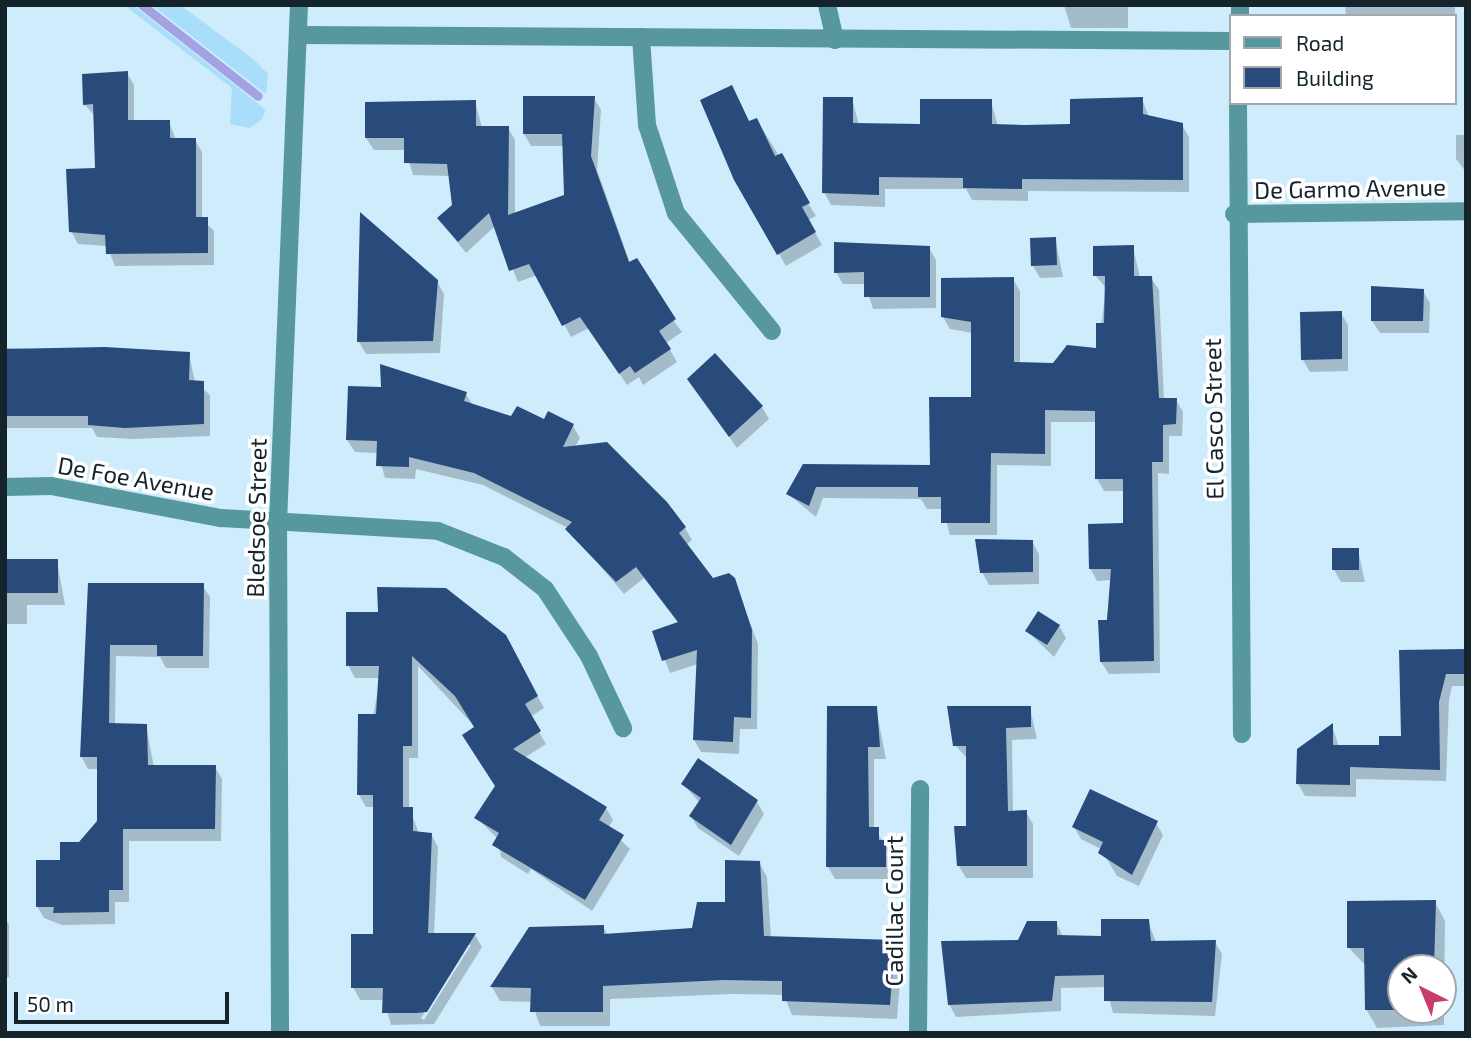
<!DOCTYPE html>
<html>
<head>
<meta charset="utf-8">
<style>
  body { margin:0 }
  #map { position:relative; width:1471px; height:1038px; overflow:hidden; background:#ceecfc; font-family:"Exo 2",sans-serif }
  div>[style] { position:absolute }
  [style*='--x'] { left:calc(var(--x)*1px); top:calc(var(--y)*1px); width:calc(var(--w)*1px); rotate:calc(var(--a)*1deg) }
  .green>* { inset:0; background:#a8defa }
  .shadow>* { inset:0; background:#0003 }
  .stream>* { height:9px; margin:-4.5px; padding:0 4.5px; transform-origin:4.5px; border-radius:4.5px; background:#a3a2e2 }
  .building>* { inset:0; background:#284b7b }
  .minor>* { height:18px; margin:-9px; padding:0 9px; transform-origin:9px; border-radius:9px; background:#56989e }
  span { translate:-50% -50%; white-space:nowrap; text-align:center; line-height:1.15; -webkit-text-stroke:7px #fff; paint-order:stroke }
  .street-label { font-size:24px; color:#15242b }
  .frame { position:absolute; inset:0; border:7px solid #15242b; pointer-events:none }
  .legend { position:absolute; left:1229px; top:14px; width:228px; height:91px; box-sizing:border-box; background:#fff; border:2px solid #a1a7aa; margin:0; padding:9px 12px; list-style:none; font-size:21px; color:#15242b }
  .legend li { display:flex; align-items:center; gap:14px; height:35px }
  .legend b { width:35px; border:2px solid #a1a7aa }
  .north { position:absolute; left:1387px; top:954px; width:70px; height:70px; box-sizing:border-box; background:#fff; border:2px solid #a1a7aa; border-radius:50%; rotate:317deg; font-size:19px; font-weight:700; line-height:28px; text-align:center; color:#15242b }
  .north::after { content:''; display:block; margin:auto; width:24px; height:32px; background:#ca3d6b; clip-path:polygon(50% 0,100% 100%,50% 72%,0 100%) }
  .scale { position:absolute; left:14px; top:992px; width:215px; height:32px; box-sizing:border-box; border:4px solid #15242b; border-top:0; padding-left:9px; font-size:21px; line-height:24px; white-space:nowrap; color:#15242b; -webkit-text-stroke:5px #fff; paint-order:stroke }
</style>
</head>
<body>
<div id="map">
  <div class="green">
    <i style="clip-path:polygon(124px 5px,133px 5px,266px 110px,262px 119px,250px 128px,230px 124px,232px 88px)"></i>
    <i style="clip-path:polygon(152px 5px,180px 5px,253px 59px,268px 74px,266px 94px)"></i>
  </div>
  <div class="shadow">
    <i style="clip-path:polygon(1064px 5px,1128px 5px,1128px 28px,1071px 28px)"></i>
    <i style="clip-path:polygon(1345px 5px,1455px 5px,1455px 16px,1346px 16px)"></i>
    <i style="clip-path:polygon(127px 73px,134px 85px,134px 122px,169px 122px,176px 140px,195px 140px,202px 152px,202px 219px,214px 231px,214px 265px,115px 266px,107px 246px,78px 244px,71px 231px,96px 170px,95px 116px,84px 104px)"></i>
    <i style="clip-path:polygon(594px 98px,601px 110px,597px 170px,630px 263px,682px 332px,666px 343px,677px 362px,643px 385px,639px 377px,627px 385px,589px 328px,571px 337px,538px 275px,518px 282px,495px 226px,466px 253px,439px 219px,453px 206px,450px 176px,413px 175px,406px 150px,374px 150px,366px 138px,475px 102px,482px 127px,508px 128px,515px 140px,515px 214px,566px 196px,564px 146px,531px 146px,524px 134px)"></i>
    <i style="clip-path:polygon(852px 99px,859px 125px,921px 125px,991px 101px,998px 126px,1072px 126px,1142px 99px,1149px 117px,1182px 125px,1189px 137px,1189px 192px,1028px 191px,1028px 201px,972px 200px,966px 189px,885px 189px,885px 207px,831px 205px,824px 192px)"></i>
    <i style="clip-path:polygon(757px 120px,816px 216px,808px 220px,822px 245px,786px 266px,736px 179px,750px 123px)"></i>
    <i style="clip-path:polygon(1456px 135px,1466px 135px,1466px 172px,1456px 159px)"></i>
    <i style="clip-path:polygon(1055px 238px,1063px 277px,1040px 278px,1033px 266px)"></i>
    <i style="clip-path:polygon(1133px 247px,1140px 278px,1151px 278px,1159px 290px,1164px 400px,1176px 400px,1183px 412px,1182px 436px,1169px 436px,1169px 474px,1158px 473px,1160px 673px,1109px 674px,1101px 662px,1112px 580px,1097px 581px,1090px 568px,1125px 524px,1125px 491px,1104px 491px,1097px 479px,1097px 422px,1051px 422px,1051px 466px,997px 465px,997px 535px,950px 535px,943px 509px,927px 509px,921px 499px,823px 498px,816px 517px,788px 494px,804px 466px,932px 467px,973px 399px,973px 333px,950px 329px,943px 317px,1013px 279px,1020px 291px,1020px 364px,1054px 364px,1098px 350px,1106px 288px,1095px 275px)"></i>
    <i style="clip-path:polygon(929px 248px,936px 260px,936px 308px,873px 309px,865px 284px,843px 284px,836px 272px)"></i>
    <i style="clip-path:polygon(437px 281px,444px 294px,440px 353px,366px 354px,359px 342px)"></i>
    <i style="clip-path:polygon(1423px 291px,1430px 303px,1429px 333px,1380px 333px,1372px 321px)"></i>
    <i style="clip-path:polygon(1341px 313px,1348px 325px,1348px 371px,1310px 372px,1303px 360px)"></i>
    <i style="clip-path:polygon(5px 348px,189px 354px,195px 382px,210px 395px,210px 436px,133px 439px,97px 437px,92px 428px,5px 428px)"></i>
    <i style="clip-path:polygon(689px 379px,762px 407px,769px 419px,737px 448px)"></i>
    <i style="clip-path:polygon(466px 394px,473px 406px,512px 418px,573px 426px,580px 438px,575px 447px,685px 528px,692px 540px,686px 545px,713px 580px,734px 579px,758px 644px,757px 729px,740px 729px,739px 754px,701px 752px,694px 740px,698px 664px,670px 673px,654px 632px,679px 624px,644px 578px,624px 594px,568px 528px,483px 485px,416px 469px,415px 479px,385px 478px,378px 453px,355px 452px,347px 440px)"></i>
    <i style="clip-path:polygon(1032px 541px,1039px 554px,1039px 584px,989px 585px,982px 572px)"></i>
    <i style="clip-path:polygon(1358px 550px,1365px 582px,1341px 582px,1334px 570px)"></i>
    <i style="clip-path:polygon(5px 561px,57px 561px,65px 605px,27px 605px,27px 624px,5px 624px)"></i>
    <i style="clip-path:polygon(90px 585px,202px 585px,210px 597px,209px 668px,166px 668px,160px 657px,116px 656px,115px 725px,146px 726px,154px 767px,215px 767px,222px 779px,221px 841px,129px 841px,129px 902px,115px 902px,115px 924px,62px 925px,44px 918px,37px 906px,62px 862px,98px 822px,99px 769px,88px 769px,81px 756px)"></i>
    <i style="clip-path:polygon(evenodd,347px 613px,512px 650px,544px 708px,530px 717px,546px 744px,524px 758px,606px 808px,613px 820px,608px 828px,630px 849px,592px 911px,531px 869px,528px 874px,501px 857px,498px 839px,477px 818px,496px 787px,476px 728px,418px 666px,418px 758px,409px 758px,409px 808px,419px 833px,431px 834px,438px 847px,434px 935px,475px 935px,482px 947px,434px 1024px,391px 1025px,384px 1000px,360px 1000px,353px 987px,375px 936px,375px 807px,366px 807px,359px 795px,380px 678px,355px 678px,348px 665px,347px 613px,467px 945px,471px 945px,424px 1020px,421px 1018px,467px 945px)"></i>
    <i style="clip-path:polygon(1059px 626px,1066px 638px,1054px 657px,1027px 631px)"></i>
    <i style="clip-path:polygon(1466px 651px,1466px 686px,1452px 686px,1449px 700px,1446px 781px,1356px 779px,1356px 797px,1305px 796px,1298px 784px,1332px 726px,1339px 747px,1381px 747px,1403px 737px,1401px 652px)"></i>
    <i style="clip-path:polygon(876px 708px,886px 759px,874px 759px,874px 829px,892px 854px,892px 879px,835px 879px,828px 867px)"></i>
    <i style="clip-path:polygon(1030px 708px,1037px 739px,1012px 740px,1013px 812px,1026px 812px,1033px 824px,1033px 878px,966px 878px,959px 866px,968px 828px,967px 758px,955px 745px)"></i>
    <i style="clip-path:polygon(683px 784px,757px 802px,764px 814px,739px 856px,698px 828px,691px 816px,700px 803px)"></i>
    <i style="clip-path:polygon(1156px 823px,1163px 835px,1139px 886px,1117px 876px,1101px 849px,1081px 839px,1074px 827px)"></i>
    <i style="clip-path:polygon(759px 862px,767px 877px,771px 938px,894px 942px,902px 956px,897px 1019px,792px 1015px,784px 995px,733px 994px,610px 999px,610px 1026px,540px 1026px,532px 1002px,500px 1001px,492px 987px,530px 929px,603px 927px,608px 935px,694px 930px,726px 904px)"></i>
    <i style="clip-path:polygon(evenodd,1435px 902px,1445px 921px,1444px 1025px,1377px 1028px,1366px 1009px,1366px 966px,1349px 948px,1435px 902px,1401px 968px,1443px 968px,1443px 1010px,1401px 1010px,1401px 968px)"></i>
    <i style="clip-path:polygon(5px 918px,9px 925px,9px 977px,5px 977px)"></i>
    <i style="clip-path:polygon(1148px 921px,1156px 942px,1215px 942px,1222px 954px,1215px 1016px,1113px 1013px,1106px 987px,1061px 988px,1061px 1011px,956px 1017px,949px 1004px,1019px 942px,1056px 922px,1063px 937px,1103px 938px)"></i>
  </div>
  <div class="stream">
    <i style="--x:142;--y:5;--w:147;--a:38.1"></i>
  </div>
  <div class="building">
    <i style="clip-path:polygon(128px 71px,128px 120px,170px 120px,170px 138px,196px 138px,196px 217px,208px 217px,208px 253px,106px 254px,105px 235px,69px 232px,66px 169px,95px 168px,93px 104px,83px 105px,82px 74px)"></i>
    <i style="clip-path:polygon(732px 85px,749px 121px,757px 118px,775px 156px,782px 153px,810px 203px,802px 207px,816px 232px,777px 255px,734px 180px,700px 100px)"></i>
    <i style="clip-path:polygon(523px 96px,595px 96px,591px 156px,629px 262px,637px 258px,676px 319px,659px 331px,671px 349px,635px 373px,630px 366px,619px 374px,580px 317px,562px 326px,529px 264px,509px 271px,489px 213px,458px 242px,437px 218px,452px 205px,447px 164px,404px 163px,404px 138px,365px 138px,365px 102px,476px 100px,476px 126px,509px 126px,508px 215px,564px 195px,562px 134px,523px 134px)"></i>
    <i style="clip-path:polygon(823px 97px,853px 97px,853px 123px,920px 124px,920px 99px,992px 99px,992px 124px,1024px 125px,1070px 124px,1070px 99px,1143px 97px,1143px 114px,1183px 123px,1183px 180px,1022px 179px,1022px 189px,963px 188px,963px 178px,879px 177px,879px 195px,822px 193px)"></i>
    <i style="clip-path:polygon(360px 212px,438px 280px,433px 341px,357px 342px)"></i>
    <i style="clip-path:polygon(1056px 237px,1057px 265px,1031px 266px,1030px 238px)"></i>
    <i style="clip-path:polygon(834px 242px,930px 246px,930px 297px,864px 297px,864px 272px,834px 273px)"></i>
    <i style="clip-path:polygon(1134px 245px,1134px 276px,1152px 276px,1159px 398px,1177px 398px,1176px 424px,1163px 425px,1163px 462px,1152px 462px,1154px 661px,1100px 662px,1098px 620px,1107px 620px,1111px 569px,1089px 569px,1088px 524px,1123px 523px,1123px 479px,1095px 479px,1095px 411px,1045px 410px,1045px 454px,991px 453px,990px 523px,941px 523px,941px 497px,918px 497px,918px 487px,816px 487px,809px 506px,786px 494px,803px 464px,930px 465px,929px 397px,971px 397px,971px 322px,941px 317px,941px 278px,1014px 277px,1014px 362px,1053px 363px,1067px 345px,1096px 348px,1096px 323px,1104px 323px,1105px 276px,1093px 276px,1093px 246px)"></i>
    <i style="clip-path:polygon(1371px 286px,1424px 289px,1423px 321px,1371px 321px)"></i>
    <i style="clip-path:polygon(1342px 311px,1342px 359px,1301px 360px,1300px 312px)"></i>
    <i style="clip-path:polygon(105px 347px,190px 352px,189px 380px,204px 381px,204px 424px,125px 428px,88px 425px,88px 416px,5px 416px,5px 349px)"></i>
    <i style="clip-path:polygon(715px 353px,763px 406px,729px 437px,687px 379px)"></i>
    <i style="clip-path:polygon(380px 364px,467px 392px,464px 401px,511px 416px,517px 406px,544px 419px,548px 411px,574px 424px,563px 447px,607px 442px,667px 502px,686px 527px,679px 533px,713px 578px,729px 573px,735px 578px,752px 630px,751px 718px,734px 717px,733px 742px,693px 740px,697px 650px,662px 661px,652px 631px,678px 622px,636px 567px,616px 582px,565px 529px,572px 522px,474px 473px,409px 457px,409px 467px,376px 466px,377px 441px,346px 440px,348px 386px,381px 387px)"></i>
    <i style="clip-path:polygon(975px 539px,1033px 540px,1033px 572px,980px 573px)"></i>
    <i style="clip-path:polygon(1332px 548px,1359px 548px,1359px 570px,1332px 570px)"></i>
    <i style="clip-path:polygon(5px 559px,58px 559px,58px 593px,5px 593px)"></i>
    <i style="clip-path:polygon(88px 583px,204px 583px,203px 656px,157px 656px,157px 645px,110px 645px,109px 723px,147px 724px,148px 765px,216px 765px,215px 829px,123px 829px,123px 890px,109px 890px,109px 912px,53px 913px,54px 907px,36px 907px,36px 860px,60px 860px,60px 842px,79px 842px,97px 821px,97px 757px,80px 757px)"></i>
    <i style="clip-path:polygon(377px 587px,446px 588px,506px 635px,538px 696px,525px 704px,541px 731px,513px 749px,607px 807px,599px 820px,624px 835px,585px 900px,492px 845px,499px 833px,474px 818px,495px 786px,462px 735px,474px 727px,455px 696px,412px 656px,412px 746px,403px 746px,403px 807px,413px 807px,413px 831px,432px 833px,428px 933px,476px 933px,427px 1012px,416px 1013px,382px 1013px,383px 988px,351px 988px,351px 934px,373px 934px,373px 795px,357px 795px,358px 714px,376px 714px,379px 666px,346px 666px,346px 612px,378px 612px)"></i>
    <i style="clip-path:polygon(1038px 611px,1060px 625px,1047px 645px,1025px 631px)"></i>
    <i style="clip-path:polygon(1466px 649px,1466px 674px,1446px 674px,1439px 702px,1440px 770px,1350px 767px,1350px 785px,1296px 784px,1297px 749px,1333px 723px,1333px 745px,1379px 745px,1379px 736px,1401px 736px,1399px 650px)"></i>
    <i style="clip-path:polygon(827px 706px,877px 706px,880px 747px,868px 747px,869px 827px,879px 827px,879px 840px,886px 840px,886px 867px,826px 867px)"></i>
    <i style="clip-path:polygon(947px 706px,1031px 706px,1031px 727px,1006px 728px,1008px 811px,1027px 810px,1027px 866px,957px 866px,954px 826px,966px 826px,966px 746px,953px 746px)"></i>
    <i style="clip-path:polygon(698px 758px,758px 800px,731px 845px,689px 816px,701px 798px,681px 784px)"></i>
    <i style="clip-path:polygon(1090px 789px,1158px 821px,1132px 875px,1098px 853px,1103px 842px,1072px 827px)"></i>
    <i style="clip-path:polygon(725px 860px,760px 861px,764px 936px,895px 940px,890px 1005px,782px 1001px,782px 981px,724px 980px,603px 986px,603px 1012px,530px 1012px,531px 988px,490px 987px,529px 927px,604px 925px,604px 934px,692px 928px,697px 902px,725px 902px)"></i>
    <i style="clip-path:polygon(1436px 900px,1434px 968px,1401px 968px,1401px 1010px,1365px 1010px,1364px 948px,1347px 948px,1347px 901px)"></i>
    <i style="clip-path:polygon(1101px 919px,1149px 919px,1151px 941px,1216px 940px,1212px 1002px,1104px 1001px,1104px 975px,1055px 976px,1052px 1001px,948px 1005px,941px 941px,1018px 940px,1027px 921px,1057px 921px,1057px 935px,1101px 936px)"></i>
  </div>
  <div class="minor">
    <i style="--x:827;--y:5;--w:36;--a:77"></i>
    <i style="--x:1240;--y:16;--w:11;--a:-90"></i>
    <i style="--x:300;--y:35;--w:931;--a:0.37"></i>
    <i style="--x:641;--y:37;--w:88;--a:86.1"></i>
    <i style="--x:647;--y:125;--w:93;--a:71.8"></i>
    <i style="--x:676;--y:213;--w:152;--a:50.9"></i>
    <i style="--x:1238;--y:103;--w:631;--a:89.64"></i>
    <i style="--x:1234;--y:214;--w:232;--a:-0.7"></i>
    <i style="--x:5;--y:487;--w:46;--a:-1.2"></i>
    <i style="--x:51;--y:486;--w:173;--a:10.7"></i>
    <i style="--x:221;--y:518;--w:217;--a:3.4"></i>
    <i style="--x:438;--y:531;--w:71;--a:21.5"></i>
    <i style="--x:504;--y:557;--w:52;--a:38"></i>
    <i style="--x:545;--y:589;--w:80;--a:56.7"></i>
    <i style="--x:589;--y:656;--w:80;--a:64.7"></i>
    <i style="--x:280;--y:1033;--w:510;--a:-90.22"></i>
    <i style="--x:278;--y:523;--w:518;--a:-87.68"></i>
    <i style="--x:918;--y:1033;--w:244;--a:-89.5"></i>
  </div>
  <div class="street-label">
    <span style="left:1350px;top:188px;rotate:-1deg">De Garmo Avenue</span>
    <span style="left:1213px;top:419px;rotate:-91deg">El Casco Street</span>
    <span style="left:136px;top:478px;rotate:10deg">De Foe Avenue</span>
    <span style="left:256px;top:518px;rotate:-89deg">Bledsoe Street</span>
    <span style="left:894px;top:911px;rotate:-90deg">Cadillac Court</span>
  </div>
  <div class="frame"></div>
  <ul class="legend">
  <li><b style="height:9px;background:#56989e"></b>Road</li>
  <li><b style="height:19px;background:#284b7b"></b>Building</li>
  </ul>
  <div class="north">N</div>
  <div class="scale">50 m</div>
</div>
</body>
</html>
